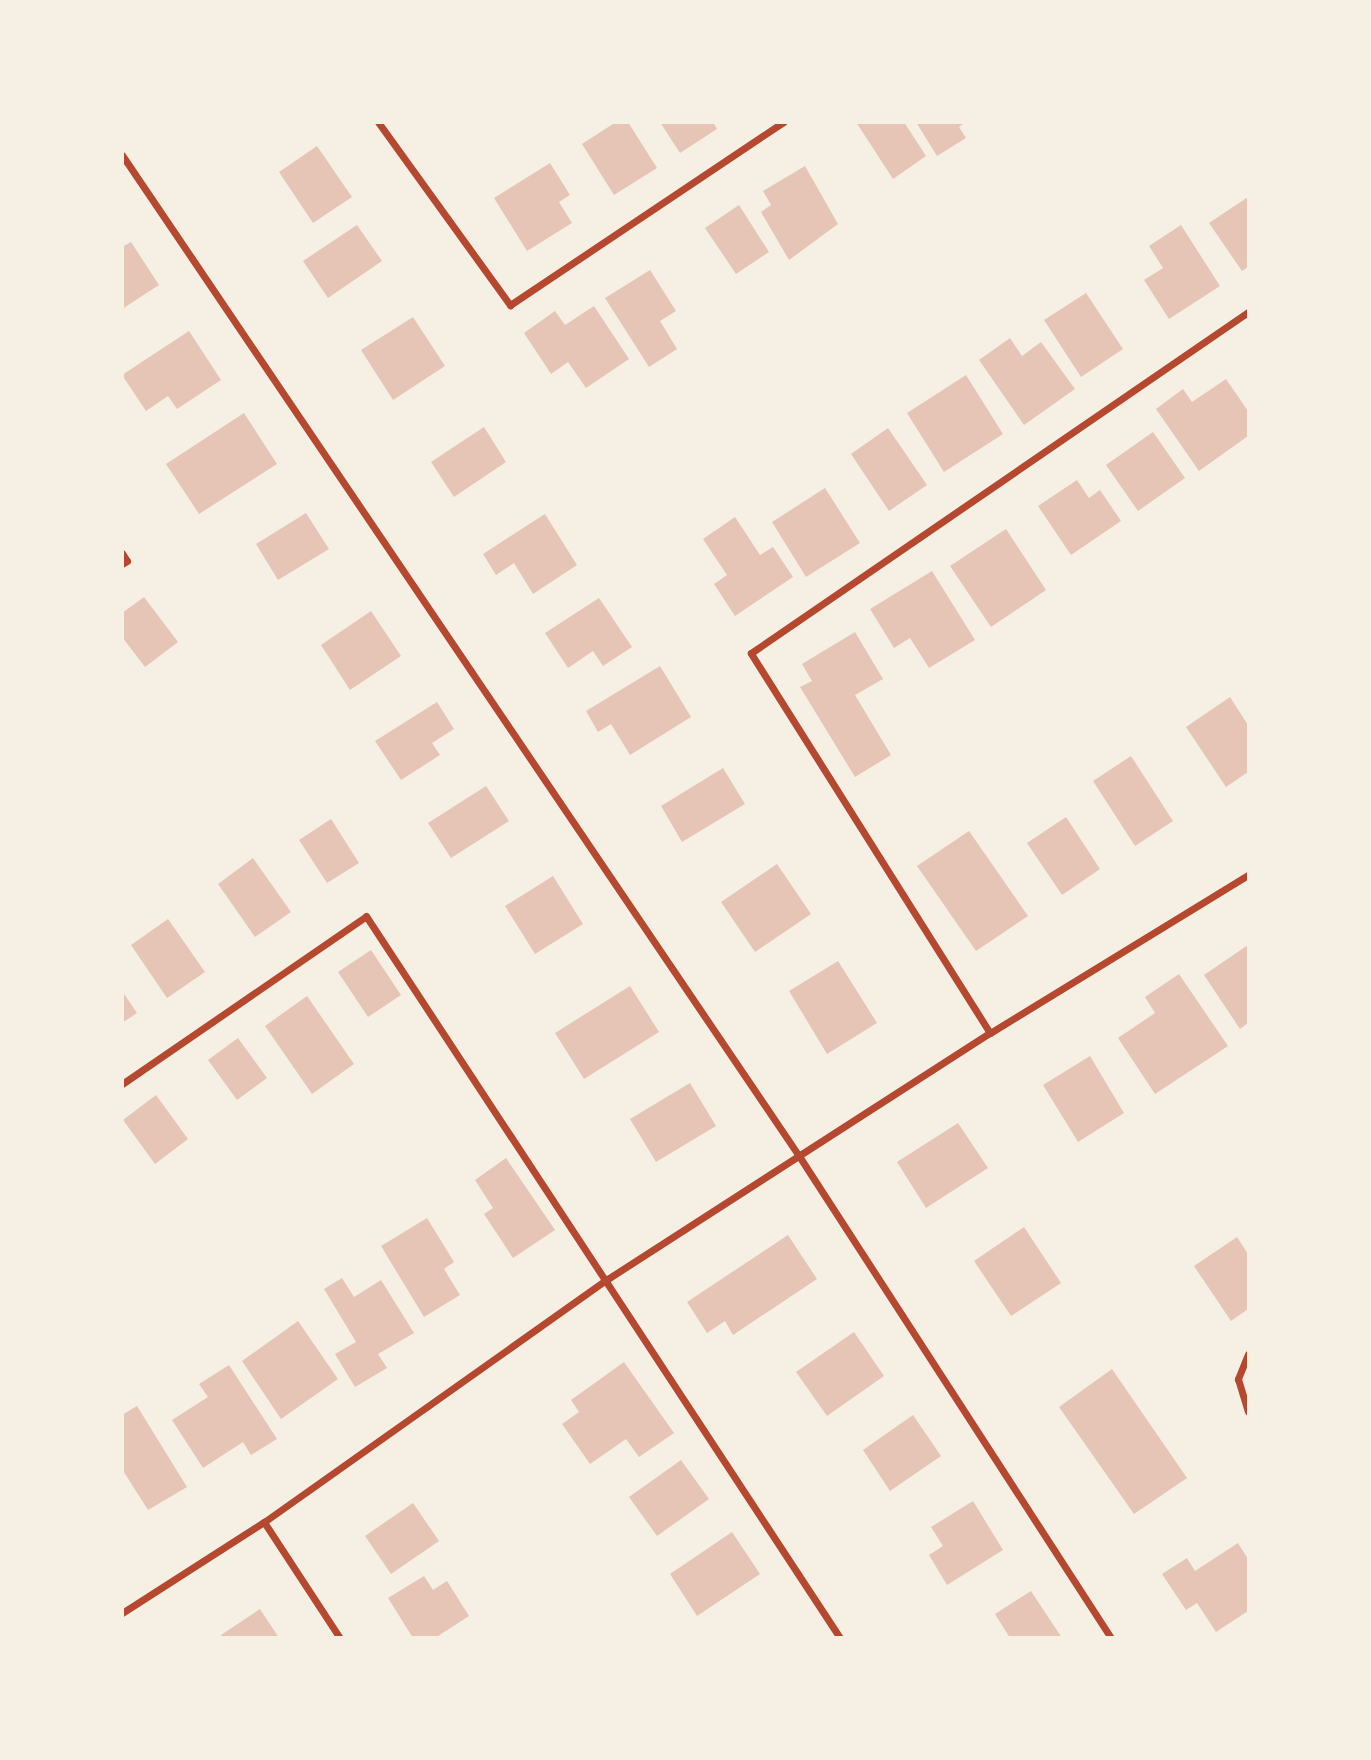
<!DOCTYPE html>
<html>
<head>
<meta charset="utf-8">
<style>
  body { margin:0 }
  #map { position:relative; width:1371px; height:1760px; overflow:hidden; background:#f6efe4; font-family:"Roboto Condensed",sans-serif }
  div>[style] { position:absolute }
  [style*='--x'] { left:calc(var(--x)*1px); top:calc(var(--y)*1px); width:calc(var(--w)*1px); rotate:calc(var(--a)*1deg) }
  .building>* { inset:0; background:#e6c5b7 }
  .minor>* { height:7px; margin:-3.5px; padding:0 3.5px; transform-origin:3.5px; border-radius:3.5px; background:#b5482f }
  span { translate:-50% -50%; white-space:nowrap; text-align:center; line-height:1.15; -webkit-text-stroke:5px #f6efe4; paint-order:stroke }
  .frame { position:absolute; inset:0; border:124px solid #f6efe4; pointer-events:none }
</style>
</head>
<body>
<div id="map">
  <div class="building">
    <i style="clip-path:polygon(616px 122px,628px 122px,657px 168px,614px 195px,582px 144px)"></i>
    <i style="clip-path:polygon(660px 122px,713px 122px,717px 129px,680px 153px)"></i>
    <i style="clip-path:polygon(856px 122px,904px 122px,926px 156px,893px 179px)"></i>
    <i style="clip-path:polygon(916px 122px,966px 122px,959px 127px,966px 138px,937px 156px)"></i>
    <i style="clip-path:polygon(317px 146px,352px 197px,313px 223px,279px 172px)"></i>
    <i style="clip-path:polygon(550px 163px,570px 195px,559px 202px,572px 223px,527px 251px,494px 198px)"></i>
    <i style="clip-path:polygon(805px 166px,838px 224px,789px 260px,761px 212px,771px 205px,763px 191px)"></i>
    <i style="clip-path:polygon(1248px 197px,1248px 267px,1242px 271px,1209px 223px)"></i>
    <i style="clip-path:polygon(739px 205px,769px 252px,736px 274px,705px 228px)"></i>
    <i style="clip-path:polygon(357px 225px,382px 261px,328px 298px,303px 261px)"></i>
    <i style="clip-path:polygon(1181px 225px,1220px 286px,1169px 319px,1144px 280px,1163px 268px,1149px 246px)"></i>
    <i style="clip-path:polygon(131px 242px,159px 285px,122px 309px,122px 247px)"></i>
    <i style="clip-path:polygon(650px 270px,676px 311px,660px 321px,677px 349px,649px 367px,605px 298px)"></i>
    <i style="clip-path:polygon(1086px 293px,1123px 349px,1081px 377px,1044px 320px)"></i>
    <i style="clip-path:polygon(594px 306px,629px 359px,586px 388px,568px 362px,551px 374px,524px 333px,555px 311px,565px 325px)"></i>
    <i style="clip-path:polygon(413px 317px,445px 366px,393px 400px,361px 350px)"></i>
    <i style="clip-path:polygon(189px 331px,221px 380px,177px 409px,168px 396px,146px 411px,122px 375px)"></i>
    <i style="clip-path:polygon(1010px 338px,1022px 356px,1041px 342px,1075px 389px,1024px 425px,979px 360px)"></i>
    <i style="clip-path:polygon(966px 375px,1003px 434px,944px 472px,907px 413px)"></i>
    <i style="clip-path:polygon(1226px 379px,1248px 411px,1248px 436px,1199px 471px,1156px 409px,1183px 389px,1192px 402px)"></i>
    <i style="clip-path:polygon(244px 413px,277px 464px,199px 514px,166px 464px)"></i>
    <i style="clip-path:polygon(484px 427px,506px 462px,454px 497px,431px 462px)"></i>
    <i style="clip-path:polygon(888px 428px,927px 485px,889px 511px,851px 454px)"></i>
    <i style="clip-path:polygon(1153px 432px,1185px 478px,1138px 511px,1106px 465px)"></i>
    <i style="clip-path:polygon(1077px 480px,1089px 498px,1100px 490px,1121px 521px,1071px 555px,1038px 506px)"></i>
    <i style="clip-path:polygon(825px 488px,860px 543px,806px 577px,772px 522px)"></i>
    <i style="clip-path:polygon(306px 513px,329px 549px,278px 580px,256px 544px)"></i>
    <i style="clip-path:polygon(545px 514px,577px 565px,533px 594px,514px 563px,496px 575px,483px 554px)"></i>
    <i style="clip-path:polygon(735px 517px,760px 555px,773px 547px,793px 577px,735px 616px,714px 584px,727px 575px,703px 539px)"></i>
    <i style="clip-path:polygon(1006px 529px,1046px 590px,991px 627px,950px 566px)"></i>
    <i style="clip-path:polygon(932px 571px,975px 640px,929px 668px,910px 638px,894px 648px,870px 609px)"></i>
    <i style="clip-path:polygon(144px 597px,178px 642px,145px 667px,122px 637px,122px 613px)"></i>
    <i style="clip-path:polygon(599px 598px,632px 647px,603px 666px,593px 651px,568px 668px,545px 633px)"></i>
    <i style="clip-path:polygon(371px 611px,401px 656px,350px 690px,321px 645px)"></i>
    <i style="clip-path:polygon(855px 632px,883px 679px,855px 695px,891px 755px,855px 777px,800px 687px,812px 681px,802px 664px)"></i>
    <i style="clip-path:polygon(660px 666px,691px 717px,630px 755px,611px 724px,598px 732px,586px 711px)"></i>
    <i style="clip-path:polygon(1230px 697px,1248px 725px,1248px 772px,1226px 787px,1186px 727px)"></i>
    <i style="clip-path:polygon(437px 702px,454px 729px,432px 743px,440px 755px,401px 780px,375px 741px)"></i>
    <i style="clip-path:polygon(1131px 756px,1173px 821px,1135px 846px,1093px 781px)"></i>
    <i style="clip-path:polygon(723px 768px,745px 804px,682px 842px,661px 806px)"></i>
    <i style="clip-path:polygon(486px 786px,509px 821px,451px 858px,428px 823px)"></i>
    <i style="clip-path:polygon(1066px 817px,1100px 869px,1062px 895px,1027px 843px)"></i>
    <i style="clip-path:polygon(331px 819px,359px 863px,327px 883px,299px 840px)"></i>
    <i style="clip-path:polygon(969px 831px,1028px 916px,976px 951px,917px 866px)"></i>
    <i style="clip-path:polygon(253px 858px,291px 912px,255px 937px,218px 884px)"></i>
    <i style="clip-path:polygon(777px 864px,811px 914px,755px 952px,721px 902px)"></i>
    <i style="clip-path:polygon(553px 876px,583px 924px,535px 954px,505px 906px)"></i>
    <i style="clip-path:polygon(168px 919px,205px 972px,167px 998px,131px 945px)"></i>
    <i style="clip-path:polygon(1248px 945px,1248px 1023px,1240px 1029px,1204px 975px)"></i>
    <i style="clip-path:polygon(371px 950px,401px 995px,368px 1017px,338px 972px)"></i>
    <i style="clip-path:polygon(838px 961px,877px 1023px,827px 1054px,789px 991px)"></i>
    <i style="clip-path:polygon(1179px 974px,1228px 1046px,1155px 1094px,1118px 1038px,1155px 1013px,1145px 997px)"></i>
    <i style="clip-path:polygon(630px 986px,659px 1032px,584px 1079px,555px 1033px)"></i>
    <i style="clip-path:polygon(122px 991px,137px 1013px,122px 1023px)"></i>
    <i style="clip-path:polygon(307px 996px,354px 1064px,312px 1094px,265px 1026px)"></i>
    <i style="clip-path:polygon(238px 1038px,267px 1078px,237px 1100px,208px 1060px)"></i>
    <i style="clip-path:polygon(1090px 1056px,1124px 1113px,1078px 1142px,1043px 1085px)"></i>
    <i style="clip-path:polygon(690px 1083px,716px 1126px,656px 1162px,630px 1119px)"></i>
    <i style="clip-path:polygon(156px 1095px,188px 1139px,155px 1164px,123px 1120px)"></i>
    <i style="clip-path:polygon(958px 1123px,988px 1168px,926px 1208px,897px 1162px)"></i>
    <i style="clip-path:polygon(506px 1158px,555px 1230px,513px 1258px,484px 1214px,493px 1208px,475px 1180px)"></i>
    <i style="clip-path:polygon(427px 1218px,454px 1262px,444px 1269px,460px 1295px,424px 1317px,381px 1246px)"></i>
    <i style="clip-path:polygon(1024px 1227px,1061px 1283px,1011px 1316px,974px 1261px)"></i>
    <i style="clip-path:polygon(788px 1235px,817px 1279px,733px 1335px,725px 1321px,707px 1333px,687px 1302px)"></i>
    <i style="clip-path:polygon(1237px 1237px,1248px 1254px,1248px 1309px,1231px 1321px,1194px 1266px)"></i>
    <i style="clip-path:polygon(342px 1278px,354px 1297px,381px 1280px,414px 1333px,378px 1354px,387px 1368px,355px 1387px,335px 1354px,356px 1342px,324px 1289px)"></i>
    <i style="clip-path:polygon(298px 1321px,338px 1379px,281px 1419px,242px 1361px)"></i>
    <i style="clip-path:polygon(854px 1332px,884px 1376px,827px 1416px,796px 1372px)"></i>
    <i style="clip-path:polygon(624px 1362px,674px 1433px,639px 1457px,626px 1439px,590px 1464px,562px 1424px,579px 1412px,571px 1400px)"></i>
    <i style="clip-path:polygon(229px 1365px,277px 1439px,251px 1455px,243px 1442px,203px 1468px,172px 1420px,208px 1397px,199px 1384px)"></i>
    <i style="clip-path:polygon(1112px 1369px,1187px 1478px,1134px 1514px,1059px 1407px)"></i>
    <i style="clip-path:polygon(137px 1406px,187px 1487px,148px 1510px,122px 1469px,122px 1415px)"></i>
    <i style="clip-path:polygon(913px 1415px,941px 1456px,890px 1491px,863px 1450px)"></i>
    <i style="clip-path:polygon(681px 1460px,709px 1499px,657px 1536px,629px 1497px)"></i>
    <i style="clip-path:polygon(973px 1501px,1003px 1550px,947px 1585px,929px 1555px,943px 1546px,931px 1527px)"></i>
    <i style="clip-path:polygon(413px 1503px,439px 1541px,391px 1574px,365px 1536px)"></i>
    <i style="clip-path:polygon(732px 1532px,760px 1574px,697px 1616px,670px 1574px)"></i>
    <i style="clip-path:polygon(1238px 1543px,1248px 1559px,1248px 1611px,1216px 1632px,1197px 1603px,1186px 1610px,1162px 1574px,1187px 1558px,1195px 1571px)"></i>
    <i style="clip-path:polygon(424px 1576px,433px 1590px,447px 1581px,469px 1616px,435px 1638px,413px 1638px,388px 1598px)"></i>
    <i style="clip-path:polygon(1031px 1591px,1062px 1638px,1010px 1638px,995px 1614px)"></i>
    <i style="clip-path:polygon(260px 1609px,279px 1638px,223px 1638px,221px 1635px)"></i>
  </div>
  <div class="minor">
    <i style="--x:378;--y:122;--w:226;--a:54.2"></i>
    <i style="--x:510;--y:305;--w:329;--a:-33.8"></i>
    <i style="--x:122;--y:155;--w:1208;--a:55.93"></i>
    <i style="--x:799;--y:1156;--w:574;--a:57.08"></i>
    <i style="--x:122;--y:553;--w:9;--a:58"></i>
    <i style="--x:127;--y:561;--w:6;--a:149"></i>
    <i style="--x:990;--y:1033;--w:449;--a:-122.2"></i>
    <i style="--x:751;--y:653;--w:603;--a:-34.45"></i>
    <i style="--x:122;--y:1084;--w:296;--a:-34.5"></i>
    <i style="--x:366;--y:916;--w:864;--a:56.71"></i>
    <i style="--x:1248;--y:1354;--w:27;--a:112"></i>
    <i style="--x:1238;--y:1379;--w:34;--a:73"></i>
    <i style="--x:264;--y:1522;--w:139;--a:56.8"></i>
    <i style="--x:122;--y:1613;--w:169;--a:-32.7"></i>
    <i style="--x:264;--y:1522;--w:419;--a:-35.3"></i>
    <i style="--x:606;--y:1280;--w:457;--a:-32.8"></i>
    <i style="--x:990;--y:1033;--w:303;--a:-31.5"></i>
  </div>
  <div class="frame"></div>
</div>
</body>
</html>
